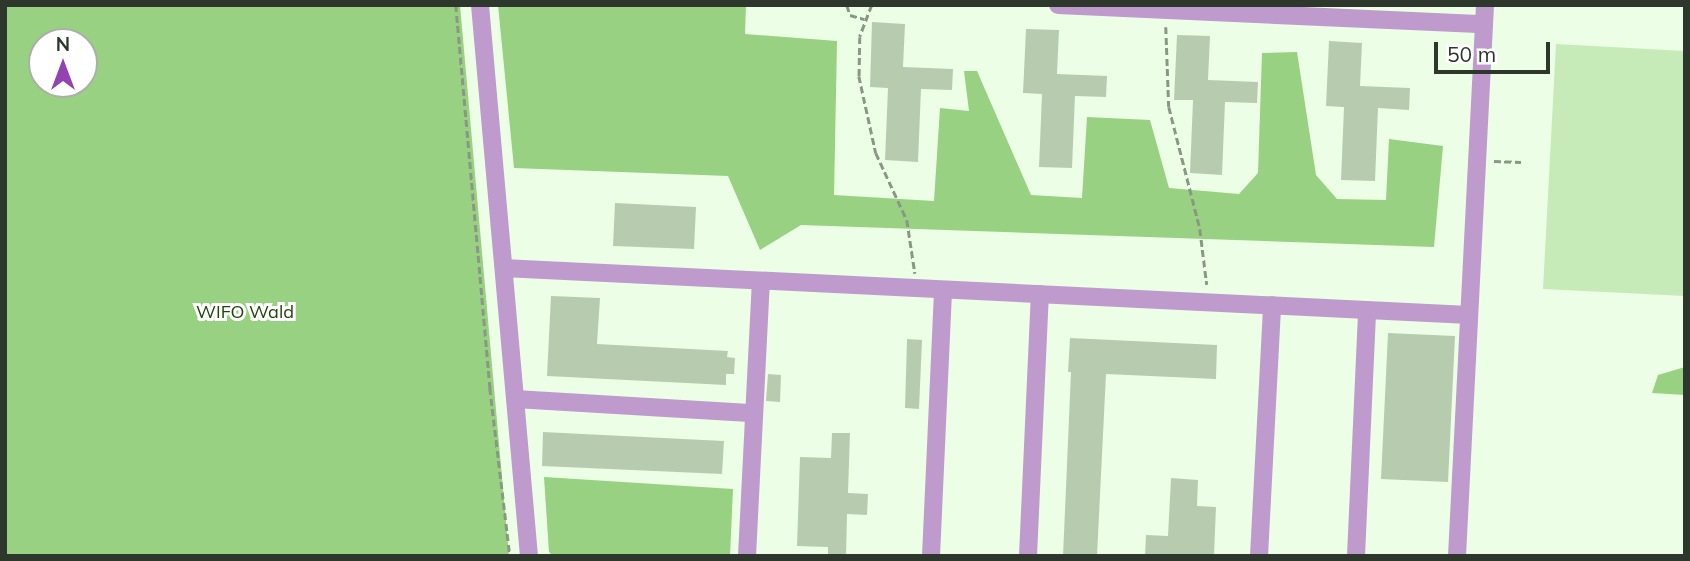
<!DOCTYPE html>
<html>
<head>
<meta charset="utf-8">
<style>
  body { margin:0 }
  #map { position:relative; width:1690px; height:561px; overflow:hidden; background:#edfee6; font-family:Mulish,sans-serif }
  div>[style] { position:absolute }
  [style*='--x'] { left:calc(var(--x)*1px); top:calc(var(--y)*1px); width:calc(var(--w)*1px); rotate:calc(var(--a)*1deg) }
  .green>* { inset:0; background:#c6ebb8 }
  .forest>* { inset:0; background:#98d181 }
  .building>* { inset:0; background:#b7ccaf }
  .path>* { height:2.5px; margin-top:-1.25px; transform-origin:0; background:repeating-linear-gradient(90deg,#8a9785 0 7px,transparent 0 10.5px) }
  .minor>* { height:18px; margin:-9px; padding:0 9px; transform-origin:9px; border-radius:9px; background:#be9acd }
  span { translate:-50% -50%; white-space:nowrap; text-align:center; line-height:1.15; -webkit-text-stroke:6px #fff; paint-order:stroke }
  .park-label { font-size:18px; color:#20440c }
  .frame { position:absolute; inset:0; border:7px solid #2e372b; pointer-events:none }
  .north { position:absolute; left:28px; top:28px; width:70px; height:70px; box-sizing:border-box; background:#fff; border:2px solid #abafaa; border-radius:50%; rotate:0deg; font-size:19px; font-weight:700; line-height:28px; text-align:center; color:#2e372b }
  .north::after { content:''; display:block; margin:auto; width:24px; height:32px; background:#9342b1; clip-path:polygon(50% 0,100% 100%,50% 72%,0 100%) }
  .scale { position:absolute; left:1434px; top:42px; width:116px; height:32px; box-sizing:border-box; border:4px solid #2e372b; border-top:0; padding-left:9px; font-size:21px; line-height:24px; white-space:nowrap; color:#2e372b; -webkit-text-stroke:5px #fff; paint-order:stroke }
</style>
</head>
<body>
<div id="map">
  <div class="green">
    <i style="clip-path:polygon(1556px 44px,1685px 51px,1685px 296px,1543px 289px)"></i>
  </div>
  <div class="forest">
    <i style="clip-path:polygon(evenodd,5px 5px,460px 5px,509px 556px,5px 556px,5px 5px,42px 42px,84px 42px,84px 84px,42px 84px,42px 42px)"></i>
    <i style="clip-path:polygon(498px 5px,746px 5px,745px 34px,837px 41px,834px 195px,934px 201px,940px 108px,969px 111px,964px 71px,977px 71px,1031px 195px,1082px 198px,1087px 117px,1150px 120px,1169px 188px,1239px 194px,1258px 173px,1262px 53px,1297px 52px,1316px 175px,1337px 199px,1386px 200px,1389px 139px,1443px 146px,1434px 247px,801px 225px,760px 250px,728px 176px,514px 168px)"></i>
    <i style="clip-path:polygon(1685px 367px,1685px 395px,1652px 393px,1658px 375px)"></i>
    <i style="clip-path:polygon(544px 477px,733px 489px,730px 556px,553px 556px,549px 552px)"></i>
  </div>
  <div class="building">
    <i style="clip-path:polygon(872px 22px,905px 24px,903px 67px,953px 69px,952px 90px,921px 89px,918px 162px,885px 160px,888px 88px,870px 87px)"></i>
    <i style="clip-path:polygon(1026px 29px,1059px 30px,1057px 74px,1107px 76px,1106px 97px,1075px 96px,1072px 168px,1039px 167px,1042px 94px,1023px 93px)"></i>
    <i style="clip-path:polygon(1177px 35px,1210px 36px,1208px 80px,1258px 82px,1257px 103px,1225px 102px,1222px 175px,1190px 173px,1193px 100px,1174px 100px)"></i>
    <i style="clip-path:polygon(1329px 41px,1362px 43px,1360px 86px,1410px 88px,1409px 110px,1378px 108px,1375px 181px,1341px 180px,1344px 107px,1326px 106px)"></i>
    <i style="clip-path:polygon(615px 203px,696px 207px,694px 249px,613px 246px)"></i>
    <i style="clip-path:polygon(551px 296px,600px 298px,597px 344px,728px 351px,727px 357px,735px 358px,734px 374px,726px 374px,726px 385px,547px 376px)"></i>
    <i style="clip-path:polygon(1388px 333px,1455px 336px,1448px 482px,1381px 479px)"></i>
    <i style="clip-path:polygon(1070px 338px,1217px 345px,1216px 379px,1106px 374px,1097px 556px,1063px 556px,1071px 372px,1068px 372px)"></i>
    <i style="clip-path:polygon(907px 339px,922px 340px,919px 409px,905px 408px)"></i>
    <i style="clip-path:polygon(768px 374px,781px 375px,780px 402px,766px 401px)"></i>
    <i style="clip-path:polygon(543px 432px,724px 441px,722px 474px,542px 466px)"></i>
    <i style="clip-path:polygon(832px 433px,850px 433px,848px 493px,868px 494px,867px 515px,847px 514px,846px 556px,828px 556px,828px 547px,797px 546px,800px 457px,831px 458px)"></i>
    <i style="clip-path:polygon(1171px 478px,1198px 480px,1197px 506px,1216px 507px,1214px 556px,1145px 556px,1146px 535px,1168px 536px)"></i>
  </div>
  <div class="path">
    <i style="--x:456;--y:5;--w:385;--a:84.9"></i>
    <i style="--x:490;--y:388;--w:169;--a:83.2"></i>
    <i style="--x:847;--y:5;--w:10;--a:73"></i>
    <i style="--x:850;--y:15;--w:15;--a:16"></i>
    <i style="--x:872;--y:5;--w:34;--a:111"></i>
    <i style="--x:860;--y:37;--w:39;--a:91"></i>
    <i style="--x:859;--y:76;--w:79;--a:77.6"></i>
    <i style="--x:876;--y:153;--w:74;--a:65.2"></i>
    <i style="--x:907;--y:220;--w:54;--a:81.4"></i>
    <i style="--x:1166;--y:27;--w:80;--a:87.9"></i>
    <i style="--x:1169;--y:107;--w:126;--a:75.7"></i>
    <i style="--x:1200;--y:229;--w:56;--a:82.9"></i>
    <i style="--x:1494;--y:161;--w:27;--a:2"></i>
  </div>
  <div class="minor">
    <i style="--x:480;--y:5;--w:553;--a:84.92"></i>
    <i style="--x:1058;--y:5;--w:426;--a:2.6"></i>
    <i style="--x:504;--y:268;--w:966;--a:2.79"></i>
    <i style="--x:515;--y:399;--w:239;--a:3.4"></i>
    <i style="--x:747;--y:556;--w:275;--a:-87.1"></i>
    <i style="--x:931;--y:556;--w:266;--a:-87.4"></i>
    <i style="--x:1028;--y:556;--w:262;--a:-87.4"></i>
    <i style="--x:1259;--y:556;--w:251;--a:-87"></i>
    <i style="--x:1356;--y:556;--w:246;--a:-87.4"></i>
    <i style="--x:1457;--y:556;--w:552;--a:-87.09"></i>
  </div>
  <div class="park-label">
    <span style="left:245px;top:312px">WIFO Wald</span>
  </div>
  <div class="frame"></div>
  <div class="north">N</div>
  <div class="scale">50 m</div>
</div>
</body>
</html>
